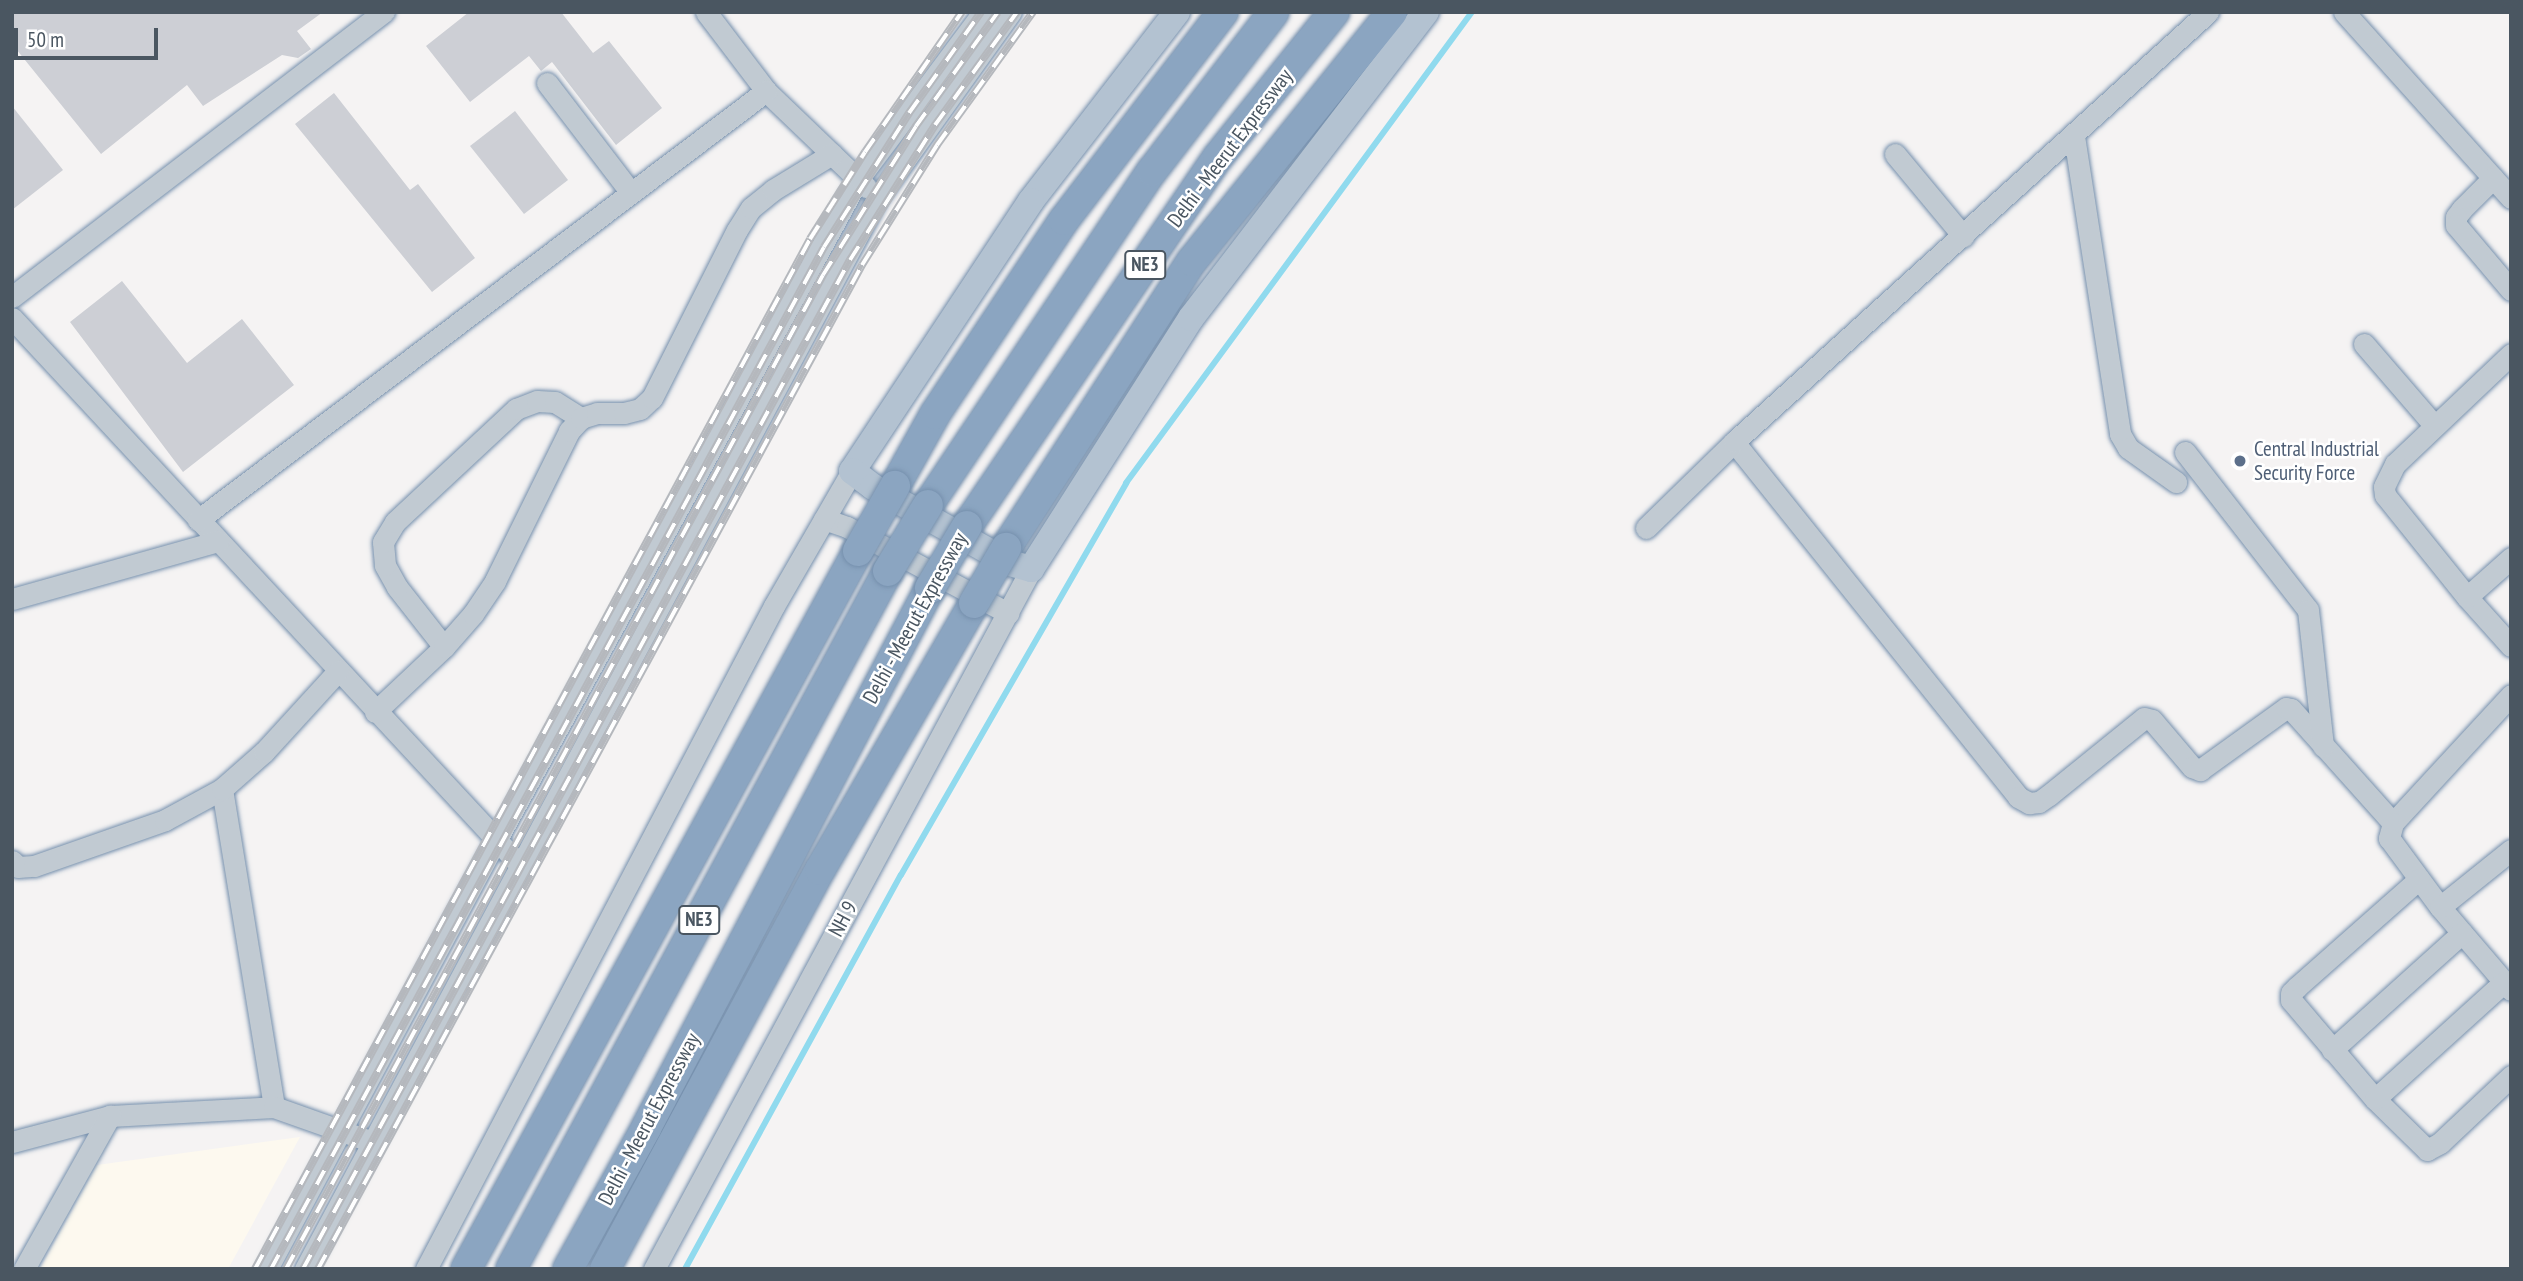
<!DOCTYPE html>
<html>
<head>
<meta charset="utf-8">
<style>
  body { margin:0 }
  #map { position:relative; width:2523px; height:1281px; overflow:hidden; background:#f5f3f3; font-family:"PT Sans Narrow",sans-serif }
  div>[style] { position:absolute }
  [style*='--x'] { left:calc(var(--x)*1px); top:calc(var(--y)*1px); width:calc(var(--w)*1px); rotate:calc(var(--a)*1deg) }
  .commercial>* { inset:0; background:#fdf9ef }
  .stream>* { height:6px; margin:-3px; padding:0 3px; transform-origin:3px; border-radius:3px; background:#90daee }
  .building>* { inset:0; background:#cdcfd5 }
  .roads { filter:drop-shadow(0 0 2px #7690ad) drop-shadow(0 0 2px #7690ad) }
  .minor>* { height:21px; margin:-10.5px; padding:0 10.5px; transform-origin:10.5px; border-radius:10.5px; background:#c1cad2 }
  .major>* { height:26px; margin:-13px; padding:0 13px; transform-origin:13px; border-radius:13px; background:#b3c2d1 }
  .highway>* { height:30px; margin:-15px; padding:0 15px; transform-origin:15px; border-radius:15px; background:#8ba5c1 }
  .rail>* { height:8px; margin-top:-4px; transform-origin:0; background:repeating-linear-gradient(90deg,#fff 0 16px,#b5b8bd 0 32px); box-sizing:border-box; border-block:2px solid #b5b8bd }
  .bridges { filter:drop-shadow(0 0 2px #7690ad) drop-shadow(0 0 2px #7690ad) }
  .highway-bridge>* { height:30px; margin:-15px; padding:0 15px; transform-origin:15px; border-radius:15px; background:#8ba5c1 }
  .dots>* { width:19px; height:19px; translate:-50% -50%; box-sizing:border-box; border:4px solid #fff; border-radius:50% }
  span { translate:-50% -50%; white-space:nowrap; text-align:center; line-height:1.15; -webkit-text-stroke:5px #fff; paint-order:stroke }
  .shield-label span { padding:2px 5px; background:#fff; border:2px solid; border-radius:5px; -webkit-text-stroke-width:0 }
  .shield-label { font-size:19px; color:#4a5661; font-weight:700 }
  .street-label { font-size:21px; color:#4a5661 }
  .service-label { font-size:21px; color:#4e5e75 }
  .left { translate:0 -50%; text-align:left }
  .frame { position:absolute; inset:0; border:14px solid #4a5661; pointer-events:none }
  .scale { position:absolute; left:14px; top:28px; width:144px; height:32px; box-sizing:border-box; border:4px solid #4a5661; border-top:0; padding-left:9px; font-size:21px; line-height:24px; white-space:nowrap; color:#4a5661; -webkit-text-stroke:5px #fff; paint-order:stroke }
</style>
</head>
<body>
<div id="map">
  <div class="commercial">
    <i style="clip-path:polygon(300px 1137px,228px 1269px,40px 1269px,97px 1165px)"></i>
  </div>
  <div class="stream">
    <i style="--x:685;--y:1269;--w:449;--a:-61.3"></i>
    <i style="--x:901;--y:875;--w:452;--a:-60.1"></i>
    <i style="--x:1126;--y:483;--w:584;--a:-53.7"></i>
  </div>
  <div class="building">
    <i style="clip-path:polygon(12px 12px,323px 12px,297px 31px,311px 49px,298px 58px,282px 55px,203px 106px,187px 85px,101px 154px,12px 44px)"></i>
    <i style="clip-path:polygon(469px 12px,561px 12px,593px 53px,609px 41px,662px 108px,616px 145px,552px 62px,541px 71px,529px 56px,470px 102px,426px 46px)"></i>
    <i style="clip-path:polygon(334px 93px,410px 190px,418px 184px,475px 258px,432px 292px,295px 124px)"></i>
    <i style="clip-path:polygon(12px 106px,63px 170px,12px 210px)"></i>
    <i style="clip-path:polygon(515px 111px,568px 180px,524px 214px,470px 146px)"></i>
    <i style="clip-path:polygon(122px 281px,187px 363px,242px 319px,294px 385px,183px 472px,70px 322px)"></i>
  </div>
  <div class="roads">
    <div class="minor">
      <i style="--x:706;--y:12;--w:99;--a:52.8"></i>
      <i style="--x:766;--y:91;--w:139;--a:43.8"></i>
      <i style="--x:2344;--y:12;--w:250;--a:48.1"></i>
      <i style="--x:547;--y:83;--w:138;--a:52.6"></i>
      <i style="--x:2074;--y:136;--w:302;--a:81.2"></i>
      <i style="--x:2120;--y:434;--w:16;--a:60"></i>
      <i style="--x:2128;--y:448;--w:59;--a:35.3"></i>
      <i style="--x:1895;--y:154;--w:107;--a:50.3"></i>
      <i style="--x:2493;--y:178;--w:44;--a:135"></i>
      <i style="--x:2462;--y:209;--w:10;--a:127"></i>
      <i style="--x:2456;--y:217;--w:8;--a:90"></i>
      <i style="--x:2456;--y:225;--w:85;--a:49.8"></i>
      <i style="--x:12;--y:297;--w:469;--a:-37.5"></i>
      <i style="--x:12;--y:318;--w:747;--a:47.12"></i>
      <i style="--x:2364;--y:344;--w:107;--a:49.2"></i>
      <i style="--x:2511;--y:354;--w:160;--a:136.5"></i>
      <i style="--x:2395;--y:464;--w:25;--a:116"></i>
      <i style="--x:2384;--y:487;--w:8;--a:83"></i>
      <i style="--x:2385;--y:495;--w:131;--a:51.2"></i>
      <i style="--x:2467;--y:597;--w:66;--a:48.1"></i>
      <i style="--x:1734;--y:442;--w:455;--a:51.3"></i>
      <i style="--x:2018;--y:797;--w:13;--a:29"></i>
      <i style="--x:2029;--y:803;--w:10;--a:-6"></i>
      <i style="--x:2039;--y:802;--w:12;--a:-35"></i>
      <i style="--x:2049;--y:795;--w:122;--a:-39"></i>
      <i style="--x:2144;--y:718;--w:8;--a:14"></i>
      <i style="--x:2152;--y:720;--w:62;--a:49.6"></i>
      <i style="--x:2192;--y:767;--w:9;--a:21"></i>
      <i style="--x:2200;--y:770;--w:106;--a:-35.8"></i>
      <i style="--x:2286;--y:708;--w:5;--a:11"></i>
      <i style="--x:2291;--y:709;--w:153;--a:48.2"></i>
      <i style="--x:2185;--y:452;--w:200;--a:52.1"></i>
      <i style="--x:2308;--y:610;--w:137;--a:83.7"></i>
      <i style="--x:824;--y:519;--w:24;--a:19"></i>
      <i style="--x:847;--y:527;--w:183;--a:28.1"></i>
      <i style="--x:198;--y:520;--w:712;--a:-37.06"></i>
      <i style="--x:1646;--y:528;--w:123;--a:-44.3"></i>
      <i style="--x:1734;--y:442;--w:640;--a:-42.21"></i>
      <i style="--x:2467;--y:597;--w:59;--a:-41.6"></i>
      <i style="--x:12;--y:599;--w:214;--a:-15.7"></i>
      <i style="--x:444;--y:647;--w:76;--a:-128.1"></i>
      <i style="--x:397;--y:587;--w:25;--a:-119"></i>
      <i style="--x:385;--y:565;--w:23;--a:-95"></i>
      <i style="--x:383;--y:542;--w:23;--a:-59"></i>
      <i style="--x:395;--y:522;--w:166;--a:-43"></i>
      <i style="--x:516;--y:409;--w:22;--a:-21"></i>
      <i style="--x:537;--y:401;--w:18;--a:3"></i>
      <i style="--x:555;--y:402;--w:31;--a:32"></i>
      <i style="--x:2511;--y:695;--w:174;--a:132.7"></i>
      <i style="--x:2393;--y:823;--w:16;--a:105"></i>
      <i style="--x:2389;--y:838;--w:86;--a:53.5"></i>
      <i style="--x:2440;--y:907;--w:109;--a:49.5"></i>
      <i style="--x:375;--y:712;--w:95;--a:-43.3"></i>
      <i style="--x:444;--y:647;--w:44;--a:-48.7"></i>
      <i style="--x:473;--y:614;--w:40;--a:-56"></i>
      <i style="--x:495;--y:581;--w:167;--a:-63.7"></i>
      <i style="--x:569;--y:431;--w:18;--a:-47"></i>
      <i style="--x:581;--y:418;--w:17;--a:-17"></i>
      <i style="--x:597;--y:413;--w:27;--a:0"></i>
      <i style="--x:624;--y:413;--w:16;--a:-14"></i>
      <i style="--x:640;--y:409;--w:16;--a:-43"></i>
      <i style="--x:652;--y:398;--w:188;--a:-63.2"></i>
      <i style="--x:737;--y:230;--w:26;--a:-58"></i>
      <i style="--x:751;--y:208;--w:28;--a:-39"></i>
      <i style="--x:773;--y:190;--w:69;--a:-31.4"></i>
      <i style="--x:222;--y:789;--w:322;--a:80.7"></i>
      <i style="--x:12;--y:861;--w:8;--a:45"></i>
      <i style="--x:18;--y:867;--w:16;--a:-4"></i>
      <i style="--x:34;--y:866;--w:139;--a:-19.3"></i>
      <i style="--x:165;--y:820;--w:65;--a:-28.5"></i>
      <i style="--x:222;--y:789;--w:56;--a:-41.4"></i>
      <i style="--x:264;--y:752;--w:110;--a:-47.6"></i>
      <i style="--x:2419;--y:879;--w:163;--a:138.5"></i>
      <i style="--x:2297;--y:987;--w:8;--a:135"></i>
      <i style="--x:2291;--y:993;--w:7;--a:90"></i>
      <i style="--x:2291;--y:1000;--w:130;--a:49.7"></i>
      <i style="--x:2375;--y:1099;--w:73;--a:44.4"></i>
      <i style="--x:2427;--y:1150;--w:15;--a:-28"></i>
      <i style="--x:2440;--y:1143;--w:98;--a:-43.3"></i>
      <i style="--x:2440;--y:907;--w:91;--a:-38.8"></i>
      <i style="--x:2332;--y:1050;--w:175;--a:-42"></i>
      <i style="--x:2375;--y:1099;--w:174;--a:-42.2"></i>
      <i style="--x:12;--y:1142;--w:101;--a:-14.9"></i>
      <i style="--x:110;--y:1116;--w:164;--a:-3.1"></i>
      <i style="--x:274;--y:1107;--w:105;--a:19.5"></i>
      <i style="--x:24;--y:1269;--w:176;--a:-60.7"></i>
      <i style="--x:267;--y:1269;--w:485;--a:-61.9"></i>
      <i style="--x:496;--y:841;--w:756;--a:-61.3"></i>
      <i style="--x:859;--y:178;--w:207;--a:-53.2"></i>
      <i style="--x:305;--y:1269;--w:1213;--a:-61.87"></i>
      <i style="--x:877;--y:199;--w:230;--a:-54.4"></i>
      <i style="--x:426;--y:1269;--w:749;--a:-62.31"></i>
      <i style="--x:774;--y:606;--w:156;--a:-60"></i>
      <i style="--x:654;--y:1269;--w:795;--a:-61.69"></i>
    </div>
    <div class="major">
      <i style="--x:1177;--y:12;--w:239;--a:127.7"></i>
      <i style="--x:1031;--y:201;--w:324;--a:123.5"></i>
      <i style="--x:852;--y:471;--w:26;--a:37"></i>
      <i style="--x:873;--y:487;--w:157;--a:29"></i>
      <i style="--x:1010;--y:563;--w:22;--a:16"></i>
      <i style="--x:1031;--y:569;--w:298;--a:-57.5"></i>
      <i style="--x:1191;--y:318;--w:386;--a:-52.5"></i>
    </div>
    <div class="highway">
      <i style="--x:895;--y:486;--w:82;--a:-60.9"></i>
      <i style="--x:935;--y:414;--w:233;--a:-56.4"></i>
      <i style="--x:1064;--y:220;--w:262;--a:-52.6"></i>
      <i style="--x:928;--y:505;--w:402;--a:-56.2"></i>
      <i style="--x:1152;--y:171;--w:200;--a:-52.5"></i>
      <i style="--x:967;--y:526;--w:446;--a:-55.8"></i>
      <i style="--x:1218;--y:157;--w:186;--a:-51.3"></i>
      <i style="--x:1006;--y:548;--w:342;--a:-57.1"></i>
      <i style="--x:1192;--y:261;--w:319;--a:-51.2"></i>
      <i style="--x:466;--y:1269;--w:818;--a:-61.37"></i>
      <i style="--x:511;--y:1269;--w:793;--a:-61.63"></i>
      <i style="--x:568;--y:1269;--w:161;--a:-61"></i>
      <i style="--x:646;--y:1128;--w:610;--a:-62.26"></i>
      <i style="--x:605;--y:1269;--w:453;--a:-61.7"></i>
      <i style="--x:820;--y:870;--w:308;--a:-60"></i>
    </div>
  </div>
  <div class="rail">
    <i style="--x:255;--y:1269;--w:1170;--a:-61.68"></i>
    <i style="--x:810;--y:239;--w:103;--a:-57.7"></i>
    <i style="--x:865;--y:152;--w:170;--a:-55.3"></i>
    <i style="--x:271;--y:1269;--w:1162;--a:-61.58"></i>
    <i style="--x:824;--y:247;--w:159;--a:-57.6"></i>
    <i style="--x:909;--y:113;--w:124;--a:-54.5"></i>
    <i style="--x:286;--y:1269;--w:1130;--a:-61.62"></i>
    <i style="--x:823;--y:275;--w:176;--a:-58"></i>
    <i style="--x:916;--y:126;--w:140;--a:-54.3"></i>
    <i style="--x:303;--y:1269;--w:1148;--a:-61.54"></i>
    <i style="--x:850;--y:260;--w:160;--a:-57.8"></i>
    <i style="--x:935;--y:125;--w:140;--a:-54"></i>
    <i style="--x:318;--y:1269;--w:1142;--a:-61.55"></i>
    <i style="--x:862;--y:265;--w:142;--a:-58"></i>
    <i style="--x:937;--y:145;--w:164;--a:-54.2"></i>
  </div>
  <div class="bridges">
    <div class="highway-bridge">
      <i style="--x:858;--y:551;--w:75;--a:-60.4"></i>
      <i style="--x:888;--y:571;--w:77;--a:-58.8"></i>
      <i style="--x:930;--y:588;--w:72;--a:-59.2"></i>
      <i style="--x:974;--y:603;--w:64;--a:-59.8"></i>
    </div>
  </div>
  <div class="dots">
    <i style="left:2240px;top:461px;background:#5c6f8a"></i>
  </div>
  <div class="shield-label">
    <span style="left:1145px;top:265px">NE3</span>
    <span style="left:699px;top:920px">NE3</span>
  </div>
  <div class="street-label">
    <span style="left:1230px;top:148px;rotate:-53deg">Delhi - Meerut Expressway</span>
    <span style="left:915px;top:618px;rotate:-61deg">Delhi - Meerut Expressway</span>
    <span style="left:843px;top:919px;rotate:-62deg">NH 9</span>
    <span style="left:649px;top:1119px;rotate:-62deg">Delhi - Meerut Expressway</span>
  </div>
  <div class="service-label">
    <span class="left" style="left:2254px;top:461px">Central Industrial<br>Security Force</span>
  </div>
  <div class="frame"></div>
  <div class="scale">50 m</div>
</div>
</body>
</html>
